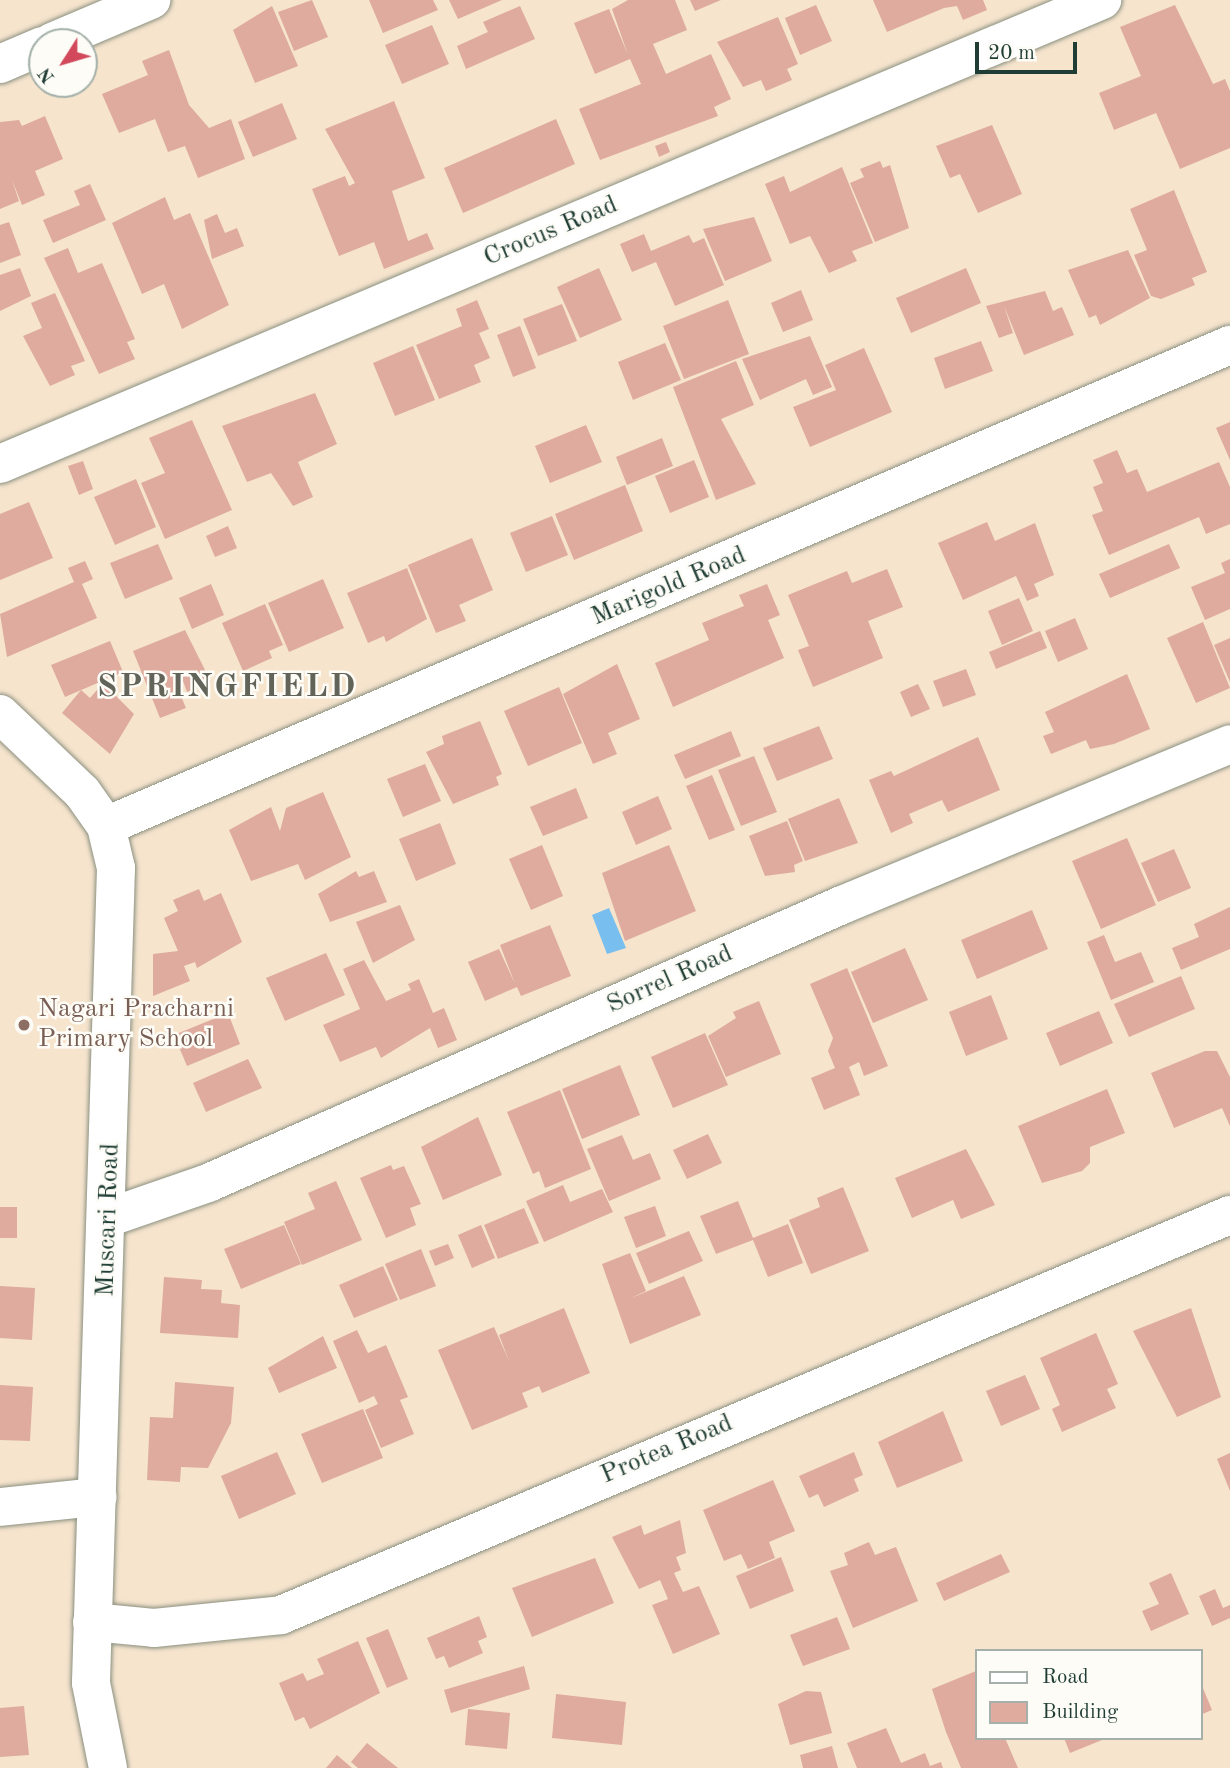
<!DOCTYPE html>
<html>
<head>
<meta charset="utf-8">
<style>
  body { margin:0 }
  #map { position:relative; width:1230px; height:1768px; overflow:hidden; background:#f6e4cd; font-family:"Old Standard TT",serif }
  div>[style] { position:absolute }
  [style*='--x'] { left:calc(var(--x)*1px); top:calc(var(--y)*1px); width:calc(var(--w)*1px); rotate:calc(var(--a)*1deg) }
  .water>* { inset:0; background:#78bfef }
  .building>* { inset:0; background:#deab9e }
  .roads { filter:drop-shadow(0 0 2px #8a9080) drop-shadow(0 0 2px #8a9080) }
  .street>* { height:38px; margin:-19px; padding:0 19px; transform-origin:19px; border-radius:19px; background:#fff }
  .dots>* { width:19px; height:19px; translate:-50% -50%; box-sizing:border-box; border:4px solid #fdfcf7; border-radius:50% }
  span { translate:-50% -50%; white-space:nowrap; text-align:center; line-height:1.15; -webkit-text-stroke:5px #fdfcf7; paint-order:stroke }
  .street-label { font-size:26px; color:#1f3d34 }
  .education-label { font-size:26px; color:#785e54 }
  .left { translate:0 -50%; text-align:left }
  .district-label { font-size:33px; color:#626459; font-weight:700; letter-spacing:2px }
  .legend { position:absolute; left:975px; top:1649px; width:228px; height:91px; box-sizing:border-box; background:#fdfcf7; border:2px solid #a4b0a9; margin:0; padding:9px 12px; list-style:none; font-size:21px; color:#1f3d34 }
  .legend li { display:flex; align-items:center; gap:14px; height:35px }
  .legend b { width:35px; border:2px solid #a4b0a9 }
  .north { position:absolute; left:28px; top:28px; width:70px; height:70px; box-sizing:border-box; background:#fdfcf7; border:2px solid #a4b0a9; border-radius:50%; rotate:233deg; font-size:19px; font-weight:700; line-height:28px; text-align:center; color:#1f3d34 }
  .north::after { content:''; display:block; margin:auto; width:24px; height:32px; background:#d1495b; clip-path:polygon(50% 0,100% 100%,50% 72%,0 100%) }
  .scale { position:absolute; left:975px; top:42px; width:102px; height:32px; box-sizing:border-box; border:4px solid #1f3d34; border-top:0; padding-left:9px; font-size:21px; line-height:24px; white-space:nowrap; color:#1f3d34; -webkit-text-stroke:5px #fdfcf7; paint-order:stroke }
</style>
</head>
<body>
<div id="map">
  <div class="water">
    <i style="clip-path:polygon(609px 908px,626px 948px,607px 954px,592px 915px)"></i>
  </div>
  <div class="building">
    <i style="clip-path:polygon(312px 0,328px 37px,294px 51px,278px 12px)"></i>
    <i style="clip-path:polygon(369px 0,433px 0,438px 10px,383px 33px)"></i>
    <i style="clip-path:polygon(449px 0,502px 0,458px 19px)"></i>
    <i style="clip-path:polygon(628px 0,675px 0,687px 30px,653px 44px,666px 74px,711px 54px,731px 99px,714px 107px,718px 116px,600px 160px,579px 109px,641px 84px,630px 59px,595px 74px,574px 23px,609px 9px,628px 55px,612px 9px)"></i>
    <i style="clip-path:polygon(690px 0,721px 0,695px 11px)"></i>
    <i style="clip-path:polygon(873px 0,983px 0,987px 10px,963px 20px,957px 6px,944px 8px,887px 32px)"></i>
    <i style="clip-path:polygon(816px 5px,832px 41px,800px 55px,785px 18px)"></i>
    <i style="clip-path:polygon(1175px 5px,1213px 84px,1225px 79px,1230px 91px,1230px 148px,1180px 169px,1156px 113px,1114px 130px,1099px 93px,1141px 76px,1120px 27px)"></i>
    <i style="clip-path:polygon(272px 6px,298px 66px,255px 83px,233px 30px)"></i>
    <i style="clip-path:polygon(520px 6px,535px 39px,466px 69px,457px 46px,488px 32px,483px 22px)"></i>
    <i style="clip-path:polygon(778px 17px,798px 64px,787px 69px,792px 80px,766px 91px,761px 80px,743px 87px,717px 42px)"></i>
    <i style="clip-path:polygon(432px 25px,449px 64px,402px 84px,385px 45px)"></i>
    <i style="clip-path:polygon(169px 50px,189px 105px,209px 128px,231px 119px,245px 159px,198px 178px,185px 146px,168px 152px,155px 119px,119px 133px,102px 94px,148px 75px,142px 61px)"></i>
    <i style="clip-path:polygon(394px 101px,425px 178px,392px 191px,408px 241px,427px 233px,434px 249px,384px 269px,374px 242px,339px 256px,312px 189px,345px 176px,349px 186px,355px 183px,325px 129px)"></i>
    <i style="clip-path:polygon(282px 103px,297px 139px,253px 157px,238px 122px)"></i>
    <i style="clip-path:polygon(45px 116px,63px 159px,35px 171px,45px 195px,22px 205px,12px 180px,19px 201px,0 209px,0 122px,19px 120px,22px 126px)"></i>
    <i style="clip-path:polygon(556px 119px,575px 164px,463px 213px,444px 168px)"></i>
    <i style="clip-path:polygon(992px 125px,1022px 194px,978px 213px,960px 174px,950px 178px,936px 146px)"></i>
    <i style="clip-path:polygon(666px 142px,670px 152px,659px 157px,655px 146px)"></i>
    <i style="clip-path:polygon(880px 161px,883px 168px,890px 165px,909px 228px,875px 242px,850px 183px,864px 177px,860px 169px)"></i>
    <i style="clip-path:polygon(842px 167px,873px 243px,852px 251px,857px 261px,829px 273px,810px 236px,790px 244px,765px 184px,784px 176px,790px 192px)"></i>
    <i style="clip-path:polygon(90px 184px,106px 220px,53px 243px,43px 220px,80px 205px,74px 191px)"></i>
    <i style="clip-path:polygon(1174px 190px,1207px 272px,1192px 278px,1195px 285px,1161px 299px,1151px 296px,1134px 255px,1147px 250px,1130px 209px)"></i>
    <i style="clip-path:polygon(165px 197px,174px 220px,190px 213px,229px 305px,182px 329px,164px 284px,142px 294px,112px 223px)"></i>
    <i style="clip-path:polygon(217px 214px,225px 233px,237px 228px,244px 246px,212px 259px,204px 220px)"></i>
    <i style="clip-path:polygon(754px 217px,772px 261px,725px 281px,703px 229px)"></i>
    <i style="clip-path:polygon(9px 222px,21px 255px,0 263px,0 225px)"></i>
    <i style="clip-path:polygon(644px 234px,651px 251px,689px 235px,693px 243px,704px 238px,724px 285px,675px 306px,656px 262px,632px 272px,620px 244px)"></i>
    <i style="clip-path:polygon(68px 248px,78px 273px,102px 263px,135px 339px,127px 342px,135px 359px,99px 374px,44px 258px)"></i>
    <i style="clip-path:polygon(1128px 250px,1150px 298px,1100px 325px,1096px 315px,1089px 318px,1068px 270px)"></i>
    <i style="clip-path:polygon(20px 268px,31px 296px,0 311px,0 275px)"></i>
    <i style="clip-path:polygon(599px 268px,622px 320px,580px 338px,557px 287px)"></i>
    <i style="clip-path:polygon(966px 268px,981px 303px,911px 333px,896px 298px)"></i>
    <i style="clip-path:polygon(801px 290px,813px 320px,783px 332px,771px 303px)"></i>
    <i style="clip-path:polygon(1045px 291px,1053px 311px,1062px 307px,1074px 335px,1024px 355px,1004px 306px,1013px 333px,999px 338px,986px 306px)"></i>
    <i style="clip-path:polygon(55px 293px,85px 361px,71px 366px,75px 375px,50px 386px,23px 336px,42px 328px,31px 303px)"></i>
    <i style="clip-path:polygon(477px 300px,489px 329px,479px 333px,490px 358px,474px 365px,481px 382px,439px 399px,416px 345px,462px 326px,456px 309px)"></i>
    <i style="clip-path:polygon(728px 300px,749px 354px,684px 379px,663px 326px)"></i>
    <i style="clip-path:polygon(562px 304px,577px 341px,538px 356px,523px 319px)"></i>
    <i style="clip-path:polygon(520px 326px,536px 368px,513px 377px,497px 335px)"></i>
    <i style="clip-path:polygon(810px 336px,832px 387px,813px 395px,806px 379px,760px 400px,742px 359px)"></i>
    <i style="clip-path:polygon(981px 341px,993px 371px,945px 389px,934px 358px)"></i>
    <i style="clip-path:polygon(665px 343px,681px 380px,633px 400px,618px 362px)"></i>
    <i style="clip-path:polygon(413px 346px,435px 400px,395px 416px,373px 363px)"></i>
    <i style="clip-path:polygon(864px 348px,892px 412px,810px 447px,793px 407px,836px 390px,825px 365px)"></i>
    <i style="clip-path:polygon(736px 361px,754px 405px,721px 419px,756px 484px,716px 500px,673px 387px)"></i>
    <i style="clip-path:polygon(315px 393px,337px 444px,298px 462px,313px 497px,293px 506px,271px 473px,247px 482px,222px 426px)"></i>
    <i style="clip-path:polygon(192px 420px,232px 510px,165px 539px,141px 483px,165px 473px,149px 438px)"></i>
    <i style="clip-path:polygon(1230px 422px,1230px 460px,1216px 428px)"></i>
    <i style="clip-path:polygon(586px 425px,602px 462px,550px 483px,535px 446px)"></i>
    <i style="clip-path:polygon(662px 438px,673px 466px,627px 485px,616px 457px)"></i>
    <i style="clip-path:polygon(1117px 450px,1127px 473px,1137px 469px,1147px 492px,1219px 462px,1230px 487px,1230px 524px,1206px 534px,1199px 517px,1109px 555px,1092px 515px,1103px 511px,1093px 487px,1103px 483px,1093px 460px)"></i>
    <i style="clip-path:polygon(694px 460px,709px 497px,670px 513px,655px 476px)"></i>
    <i style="clip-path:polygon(83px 461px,93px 489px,79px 495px,68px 466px)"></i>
    <i style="clip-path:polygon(136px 479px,156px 527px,115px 545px,94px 497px)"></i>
    <i style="clip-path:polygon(625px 485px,643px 531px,574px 560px,555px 514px)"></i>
    <i style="clip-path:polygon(29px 502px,53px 558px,0 580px,0 514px)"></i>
    <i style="clip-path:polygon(552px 516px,568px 555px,526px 572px,510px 533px)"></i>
    <i style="clip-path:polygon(987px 522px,995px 541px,1035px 523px,1054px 575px,1034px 584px,1039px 596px,1027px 601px,1016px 576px,963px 600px,938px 543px)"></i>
    <i style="clip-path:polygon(228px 526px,237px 548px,215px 557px,206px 536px)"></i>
    <i style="clip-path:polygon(472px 538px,493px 590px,459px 605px,466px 621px,436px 633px,408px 565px)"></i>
    <i style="clip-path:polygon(158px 544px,173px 579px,125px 599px,110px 563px)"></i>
    <i style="clip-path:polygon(1169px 544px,1180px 568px,1110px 598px,1099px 574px)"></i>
    <i style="clip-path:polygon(1230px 559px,1230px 609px,1205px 620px,1191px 587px,1225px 573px,1221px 563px)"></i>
    <i style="clip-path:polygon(85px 561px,93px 579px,82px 584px,97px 618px,7px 657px,0 614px,74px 582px,68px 568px)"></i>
    <i style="clip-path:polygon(407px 568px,427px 619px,386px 642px,384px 636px,368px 643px,347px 593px)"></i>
    <i style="clip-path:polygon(887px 569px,903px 607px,868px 621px,883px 658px,813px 687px,798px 650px,809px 646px,788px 595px,847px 571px,852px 583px)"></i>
    <i style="clip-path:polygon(323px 579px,344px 628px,289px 652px,268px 603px)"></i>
    <i style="clip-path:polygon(211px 584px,224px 615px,192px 629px,179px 598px)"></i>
    <i style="clip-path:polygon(767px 584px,780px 615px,768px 620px,784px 658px,673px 707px,655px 663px,709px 640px,702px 623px,744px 606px,739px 595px)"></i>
    <i style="clip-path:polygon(1019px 598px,1033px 631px,1002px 645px,988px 611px)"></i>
    <i style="clip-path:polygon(265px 604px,283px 645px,269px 651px,272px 658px,243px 671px,222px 623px)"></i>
    <i style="clip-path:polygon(1075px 618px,1088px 649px,1058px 662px,1045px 631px)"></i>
    <i style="clip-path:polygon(1203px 622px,1230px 688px,1196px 703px,1167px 638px)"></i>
    <i style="clip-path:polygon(185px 630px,211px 682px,187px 692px,183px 681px,176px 684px,186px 708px,160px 718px,133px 651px)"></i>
    <i style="clip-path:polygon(1040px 631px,1047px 648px,996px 669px,989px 652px)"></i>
    <i style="clip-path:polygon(1230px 638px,1230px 682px,1214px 645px)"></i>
    <i style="clip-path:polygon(110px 641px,123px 672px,65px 697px,51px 665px)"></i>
    <i style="clip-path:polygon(617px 664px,640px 719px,608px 733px,617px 754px,593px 764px,563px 694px)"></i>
    <i style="clip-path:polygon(966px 669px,976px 695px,943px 707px,933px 681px)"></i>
    <i style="clip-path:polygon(1127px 674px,1150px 729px,1114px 744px,1090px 749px,1086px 740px,1051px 754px,1043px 736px,1054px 732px,1045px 712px)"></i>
    <i style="clip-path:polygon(103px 683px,134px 714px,110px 754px,62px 713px,81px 690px,90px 698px)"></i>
    <i style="clip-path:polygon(918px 684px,930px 709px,911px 717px,900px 692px)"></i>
    <i style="clip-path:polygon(559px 687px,582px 743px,528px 766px,504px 711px)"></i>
    <i style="clip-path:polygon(480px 721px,502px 774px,496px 777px,499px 785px,453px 804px,426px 752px,444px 744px,442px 736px)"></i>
    <i style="clip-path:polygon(819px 726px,833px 759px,777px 781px,763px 748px)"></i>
    <i style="clip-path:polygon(731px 731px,741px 756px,685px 779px,674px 755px)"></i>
    <i style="clip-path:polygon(978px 737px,1000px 790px,948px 812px,942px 800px,909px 814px,913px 823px,891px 833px,869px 780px,891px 771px,894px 776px)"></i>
    <i style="clip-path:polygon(754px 756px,777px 812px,741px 826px,718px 770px)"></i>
    <i style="clip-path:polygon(425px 764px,441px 801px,403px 817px,387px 779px)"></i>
    <i style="clip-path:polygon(712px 775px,735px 830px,709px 840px,686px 786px)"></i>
    <i style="clip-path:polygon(576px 788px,588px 818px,543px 836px,530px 807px)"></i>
    <i style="clip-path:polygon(323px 792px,351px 857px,305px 880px,298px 864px,251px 881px,229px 830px,271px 807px,280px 831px,286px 808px)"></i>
    <i style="clip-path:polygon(658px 796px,672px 829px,636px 845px,622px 812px)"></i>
    <i style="clip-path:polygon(839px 798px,858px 843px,805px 861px,788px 819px)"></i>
    <i style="clip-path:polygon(787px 821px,803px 861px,794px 865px,795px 872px,765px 876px,749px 836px)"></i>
    <i style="clip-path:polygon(440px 823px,456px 864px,416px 881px,399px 839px)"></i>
    <i style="clip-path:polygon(1127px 838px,1156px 905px,1101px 929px,1072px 861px)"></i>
    <i style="clip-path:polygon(542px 845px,563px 896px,531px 910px,509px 859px)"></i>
    <i style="clip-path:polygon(669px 845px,696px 911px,625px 941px,602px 873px)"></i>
    <i style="clip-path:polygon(1174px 849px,1191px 888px,1158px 902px,1141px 863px)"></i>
    <i style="clip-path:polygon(356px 871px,359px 877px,374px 871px,387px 902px,330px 922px,318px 894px)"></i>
    <i style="clip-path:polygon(199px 889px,204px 901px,221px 893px,242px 942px,197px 968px,195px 962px,184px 966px,190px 981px,153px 996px,153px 954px,178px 951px,164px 918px,178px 911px,173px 900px)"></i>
    <i style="clip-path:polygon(400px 905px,415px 940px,373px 963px,356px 922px)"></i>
    <i style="clip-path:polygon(1230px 907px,1230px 949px,1181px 970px,1172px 948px,1199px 937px,1194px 924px)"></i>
    <i style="clip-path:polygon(1032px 910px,1048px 949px,977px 979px,961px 940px)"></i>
    <i style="clip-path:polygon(550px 925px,571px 976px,521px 996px,517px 987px,485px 1001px,468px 962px,499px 949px,515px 984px,500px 945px)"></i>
    <i style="clip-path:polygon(1104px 935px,1115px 962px,1141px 952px,1154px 982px,1111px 1000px,1087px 942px)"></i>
    <i style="clip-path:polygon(905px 948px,928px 1000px,873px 1023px,851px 972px)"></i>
    <i style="clip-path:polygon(326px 953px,345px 995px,285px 1021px,266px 978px)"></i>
    <i style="clip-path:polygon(364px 960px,386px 1001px,411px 990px,408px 984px,419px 979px,433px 1013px,444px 1008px,457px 1040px,438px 1048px,430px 1028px,381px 1058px,376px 1047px,340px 1062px,323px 1025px,360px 1009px,343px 969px)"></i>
    <i style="clip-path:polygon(847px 968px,888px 1066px,864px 1076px,859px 1062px,849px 1067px,860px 1095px,824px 1110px,811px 1078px,835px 1068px,828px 1051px,833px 1038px,810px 984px)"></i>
    <i style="clip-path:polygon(1181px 976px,1195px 1009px,1129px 1037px,1114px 1004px)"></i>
    <i style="clip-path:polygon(991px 995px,1008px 1039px,966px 1056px,949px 1012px)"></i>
    <i style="clip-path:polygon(759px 1001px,781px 1054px,726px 1077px,708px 1036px,736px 1018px,733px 1012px)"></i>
    <i style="clip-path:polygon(1099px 1011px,1113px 1043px,1060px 1066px,1046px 1033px)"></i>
    <i style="clip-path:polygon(228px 1013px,240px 1044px,187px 1066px,174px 1035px)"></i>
    <i style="clip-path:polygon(705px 1033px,728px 1085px,673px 1108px,651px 1057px)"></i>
    <i style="clip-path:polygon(1205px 1051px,1217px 1051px,1230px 1077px,1230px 1126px,1222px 1108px,1174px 1128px,1151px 1073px)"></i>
    <i style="clip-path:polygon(248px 1059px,262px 1088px,206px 1112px,193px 1083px)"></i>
    <i style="clip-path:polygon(620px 1065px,640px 1115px,582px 1139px,562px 1089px)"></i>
    <i style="clip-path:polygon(1107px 1089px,1125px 1133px,1090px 1147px,1090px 1163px,1082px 1171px,1042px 1183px,1018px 1126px)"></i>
    <i style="clip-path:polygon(560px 1090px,591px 1169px,545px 1188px,539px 1171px,533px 1174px,507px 1112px)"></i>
    <i style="clip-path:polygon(478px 1117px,502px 1175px,443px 1200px,421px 1147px)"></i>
    <i style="clip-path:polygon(708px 1134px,722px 1163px,687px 1179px,673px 1150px)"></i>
    <i style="clip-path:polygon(622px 1135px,633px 1160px,650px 1153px,661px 1179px,609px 1201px,587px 1149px)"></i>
    <i style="clip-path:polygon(966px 1149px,995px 1205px,961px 1219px,953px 1200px,912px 1218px,895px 1178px)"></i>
    <i style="clip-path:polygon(391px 1165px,393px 1170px,404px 1166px,421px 1204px,410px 1208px,416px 1225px,386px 1238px,360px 1178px)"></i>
    <i style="clip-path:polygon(336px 1181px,362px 1240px,302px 1265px,284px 1222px,315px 1209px,308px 1193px)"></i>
    <i style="clip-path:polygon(563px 1185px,570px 1202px,602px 1189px,613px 1212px,544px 1242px,526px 1201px)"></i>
    <i style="clip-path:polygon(843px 1187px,869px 1251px,811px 1274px,789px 1220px,820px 1207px,817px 1198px)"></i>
    <i style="clip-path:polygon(738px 1201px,753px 1238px,788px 1224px,803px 1263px,768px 1277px,753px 1240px,716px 1254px,700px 1216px)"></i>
    <i style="clip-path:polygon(655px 1206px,666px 1236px,636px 1248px,624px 1217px)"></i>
    <i style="clip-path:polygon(0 1207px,17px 1207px,17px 1238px,0 1238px)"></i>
    <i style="clip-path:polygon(524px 1208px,539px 1243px,498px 1259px,484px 1225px)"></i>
    <i style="clip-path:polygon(284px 1225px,301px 1264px,241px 1289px,224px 1249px)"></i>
    <i style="clip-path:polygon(481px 1225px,495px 1258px,472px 1268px,458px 1235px)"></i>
    <i style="clip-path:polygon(689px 1231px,703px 1261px,649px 1284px,636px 1253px)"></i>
    <i style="clip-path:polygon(448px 1244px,454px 1258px,435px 1266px,429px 1251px)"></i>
    <i style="clip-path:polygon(421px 1249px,436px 1286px,400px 1300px,385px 1264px)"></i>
    <i style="clip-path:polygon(630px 1253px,646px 1291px,629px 1299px,684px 1276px,701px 1315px,630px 1344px,602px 1264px)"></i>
    <i style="clip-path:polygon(383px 1266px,398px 1300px,354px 1318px,339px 1285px)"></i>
    <i style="clip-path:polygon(164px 1277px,202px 1280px,201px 1289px,222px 1290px,221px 1303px,240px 1305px,238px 1338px,160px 1333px)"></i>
    <i style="clip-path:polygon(0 1286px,35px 1288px,32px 1340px,0 1338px)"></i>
    <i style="clip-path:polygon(564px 1308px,590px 1373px,542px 1393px,539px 1386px,522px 1393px,528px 1407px,472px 1430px,438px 1350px,494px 1327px,509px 1361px,499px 1335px)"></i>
    <i style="clip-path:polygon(1191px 1308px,1221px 1397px,1177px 1417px,1133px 1331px)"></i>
    <i style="clip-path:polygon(357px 1330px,368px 1353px,386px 1345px,408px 1397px,400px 1400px,414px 1434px,381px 1448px,365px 1410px,378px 1404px,374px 1396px,359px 1403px,333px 1341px)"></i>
    <i style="clip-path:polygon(1096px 1333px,1118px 1384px,1107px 1389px,1116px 1408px,1062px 1432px,1052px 1409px,1060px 1405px,1040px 1358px)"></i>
    <i style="clip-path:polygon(323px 1336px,337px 1368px,279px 1393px,268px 1368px)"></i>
    <i style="clip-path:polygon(1025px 1375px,1040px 1409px,1001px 1426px,986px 1391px)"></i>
    <i style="clip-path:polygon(175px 1382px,234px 1387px,231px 1423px,208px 1468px,181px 1467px,180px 1482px,147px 1480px,150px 1417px,173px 1418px)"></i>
    <i style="clip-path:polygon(0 1385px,33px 1387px,30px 1441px,0 1440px)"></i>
    <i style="clip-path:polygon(363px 1409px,383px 1458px,322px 1483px,301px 1434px)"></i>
    <i style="clip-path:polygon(943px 1411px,963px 1461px,897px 1488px,878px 1442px)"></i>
    <i style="clip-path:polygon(277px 1452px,296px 1494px,239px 1519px,221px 1476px)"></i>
    <i style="clip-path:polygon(854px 1452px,863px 1475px,854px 1479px,859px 1491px,824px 1507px,818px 1494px,809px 1498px,799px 1476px)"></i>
    <i style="clip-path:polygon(1230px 1453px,1230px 1491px,1217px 1459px)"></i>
    <i style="clip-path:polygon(773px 1480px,795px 1531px,769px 1542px,775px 1558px,748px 1569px,741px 1554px,724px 1561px,703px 1510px)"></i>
    <i style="clip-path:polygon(680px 1520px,686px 1553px,676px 1557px,681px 1570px,674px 1573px,683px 1592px,699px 1586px,720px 1634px,673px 1654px,652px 1605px,668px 1599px,660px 1580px,639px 1589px,612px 1537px,641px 1525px,644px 1535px)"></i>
    <i style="clip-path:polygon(869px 1542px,875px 1555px,896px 1547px,918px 1601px,853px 1628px,830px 1571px,848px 1565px,844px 1553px)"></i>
    <i style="clip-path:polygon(1001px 1554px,1010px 1572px,944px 1601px,936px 1583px)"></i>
    <i style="clip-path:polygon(781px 1557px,794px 1591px,750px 1609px,736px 1576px)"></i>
    <i style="clip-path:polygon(595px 1558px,614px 1603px,532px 1637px,512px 1588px)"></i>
    <i style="clip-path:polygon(1171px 1573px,1189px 1614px,1151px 1631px,1142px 1611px,1159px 1604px,1149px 1583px)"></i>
    <i style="clip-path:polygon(1215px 1589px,1223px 1608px,1230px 1605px,1230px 1618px,1212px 1626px,1199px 1596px)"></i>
    <i style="clip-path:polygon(479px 1616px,487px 1637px,478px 1641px,483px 1653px,449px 1668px,444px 1656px,436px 1659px,427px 1638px)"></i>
    <i style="clip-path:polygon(837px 1617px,850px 1649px,803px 1666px,790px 1635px)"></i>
    <i style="clip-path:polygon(388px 1629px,408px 1679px,387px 1688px,366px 1638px)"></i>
    <i style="clip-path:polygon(358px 1641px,380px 1693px,310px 1729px,304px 1717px,295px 1721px,279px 1683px,303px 1673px,307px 1681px,324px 1674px,317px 1659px)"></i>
    <i style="clip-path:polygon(524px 1666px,530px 1689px,451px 1713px,444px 1690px)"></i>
    <i style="clip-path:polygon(976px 1671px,976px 1738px,1005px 1738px,1018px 1768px,961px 1768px,946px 1732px,932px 1689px)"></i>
    <i style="clip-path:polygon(1200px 1681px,1212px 1710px,1200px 1715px)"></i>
    <i style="clip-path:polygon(806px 1691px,821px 1692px,832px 1733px,790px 1745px,778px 1704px)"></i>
    <i style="clip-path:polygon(556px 1694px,626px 1702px,622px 1745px,552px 1738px)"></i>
    <i style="clip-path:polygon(24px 1706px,29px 1755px,0 1757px,0 1708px)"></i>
    <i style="clip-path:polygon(468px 1709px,510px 1713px,507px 1749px,465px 1745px)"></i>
    <i style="clip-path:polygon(886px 1728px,901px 1763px,925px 1753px,930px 1766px,941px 1762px,943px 1768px,857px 1768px,847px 1743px)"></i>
    <i style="clip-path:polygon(1064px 1738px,1107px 1738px,1070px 1753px)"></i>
    <i style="clip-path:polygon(367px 1743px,398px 1768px,358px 1768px,351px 1762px)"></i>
    <i style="clip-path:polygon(832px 1746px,838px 1768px,803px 1768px,800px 1755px)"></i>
    <i style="clip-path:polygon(337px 1755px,352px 1768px,326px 1768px)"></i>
  </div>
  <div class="roads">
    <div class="street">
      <i style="--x:52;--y:42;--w:108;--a:-23"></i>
      <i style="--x:0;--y:64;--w:46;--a:-23.2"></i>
      <i style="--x:0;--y:464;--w:1196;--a:-22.83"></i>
      <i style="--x:0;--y:714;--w:113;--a:43.6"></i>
      <i style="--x:82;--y:792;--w:42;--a:54.8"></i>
      <i style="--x:106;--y:826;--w:43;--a:76.6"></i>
      <i style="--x:116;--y:868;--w:815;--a:91.76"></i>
      <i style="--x:91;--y:1683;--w:87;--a:78.7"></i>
      <i style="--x:106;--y:826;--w:1223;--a:-23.17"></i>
      <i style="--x:110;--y:1217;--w:104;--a:-19.1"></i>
      <i style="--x:208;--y:1183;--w:692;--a:-23.68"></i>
      <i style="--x:842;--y:905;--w:420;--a:-22.5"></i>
      <i style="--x:0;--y:1507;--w:98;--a:-5.9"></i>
      <i style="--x:92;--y:1622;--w:62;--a:5.5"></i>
      <i style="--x:154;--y:1628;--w:128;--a:-5.8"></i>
      <i style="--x:281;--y:1615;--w:1030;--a:-22.86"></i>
    </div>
  </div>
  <div class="dots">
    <i style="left:24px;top:1025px;background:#8d6e63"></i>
  </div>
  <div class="street-label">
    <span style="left:551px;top:232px;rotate:-23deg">Crocus Road</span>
    <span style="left:669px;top:587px;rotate:-23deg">Marigold Road</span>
    <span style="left:670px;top:980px;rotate:-24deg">Sorrel Road</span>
    <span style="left:109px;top:1220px;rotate:-88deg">Muscari Road</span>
    <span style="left:667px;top:1450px;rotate:-23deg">Protea Road</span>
  </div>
  <div class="education-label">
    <span class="left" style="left:38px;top:1025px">Nagari Pracharni<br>Primary School</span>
  </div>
  <div class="district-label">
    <span style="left:227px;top:688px">SPRINGFIELD</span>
  </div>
  <ul class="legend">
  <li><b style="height:9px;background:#fff"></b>Road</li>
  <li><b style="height:19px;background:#deab9e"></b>Building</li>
  </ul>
  <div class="north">N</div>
  <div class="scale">20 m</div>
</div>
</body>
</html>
